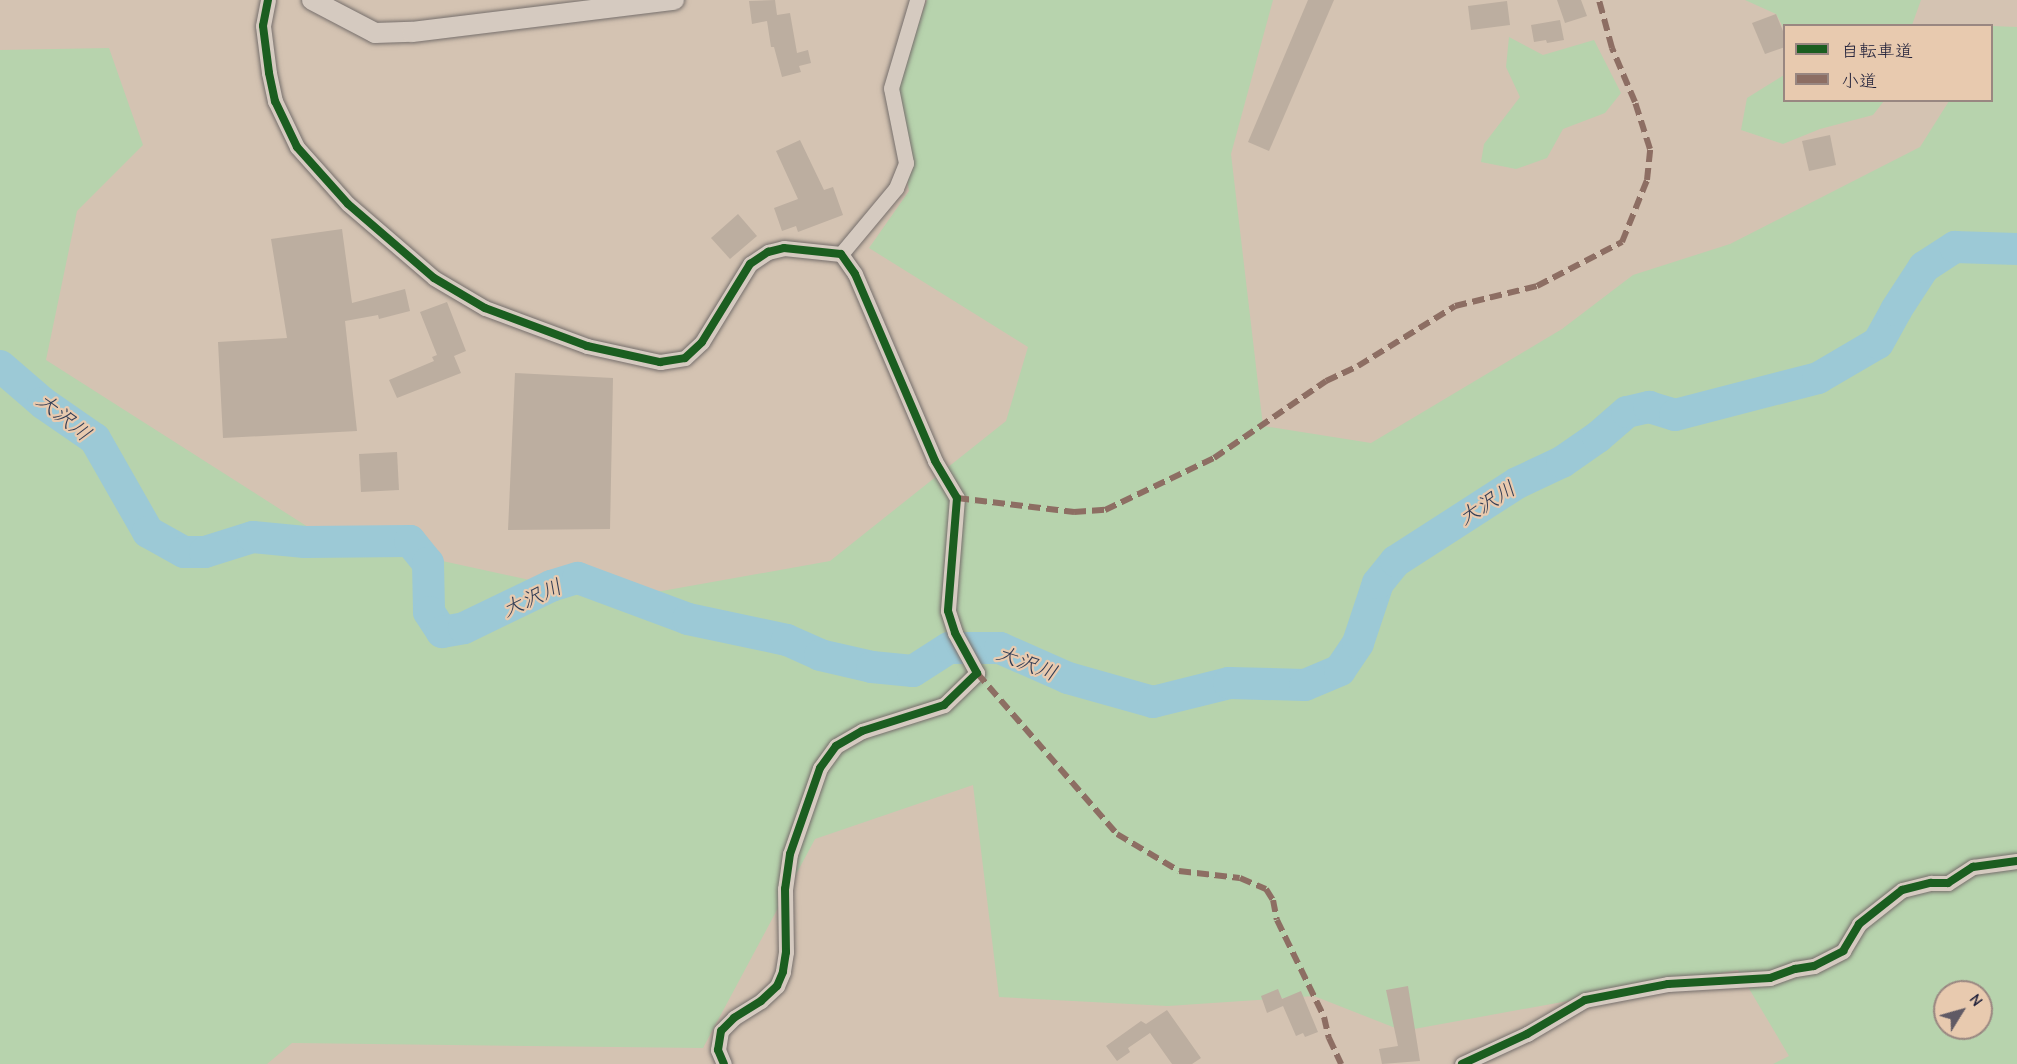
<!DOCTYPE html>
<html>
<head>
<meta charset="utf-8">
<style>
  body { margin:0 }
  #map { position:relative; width:2017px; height:1064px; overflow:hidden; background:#d4c3b2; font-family:"Comic Neue","Klee One",sans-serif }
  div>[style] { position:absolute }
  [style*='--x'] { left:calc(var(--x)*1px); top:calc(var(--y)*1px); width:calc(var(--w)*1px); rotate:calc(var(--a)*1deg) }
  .green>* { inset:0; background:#b7d3ad }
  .river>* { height:32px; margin:-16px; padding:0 16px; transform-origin:16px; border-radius:16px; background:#9cc9d6 }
  .building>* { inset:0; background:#bcaea0 }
  .roads { filter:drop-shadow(0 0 2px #766f6c) drop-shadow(0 0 2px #766f6c) }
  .minor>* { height:15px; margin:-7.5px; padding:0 7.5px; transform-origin:7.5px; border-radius:7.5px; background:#d5cac0 }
  .tertiary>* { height:20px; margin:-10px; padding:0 10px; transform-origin:10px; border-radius:10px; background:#d5cac0 }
  .quiet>* { height:6px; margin-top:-3px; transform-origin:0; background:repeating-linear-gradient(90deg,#8d6e63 0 12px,transparent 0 18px) }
  .cycleway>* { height:8px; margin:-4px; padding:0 4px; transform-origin:4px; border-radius:4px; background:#1b5e20 }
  span { translate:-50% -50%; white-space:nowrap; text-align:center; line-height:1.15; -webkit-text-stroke:4.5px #e8caaf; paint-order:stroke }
  .water-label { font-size:21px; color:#313c54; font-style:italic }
  .legend { position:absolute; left:1783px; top:24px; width:210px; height:78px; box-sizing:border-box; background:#e8caaf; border:2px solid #998781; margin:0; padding:8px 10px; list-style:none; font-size:18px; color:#22223b }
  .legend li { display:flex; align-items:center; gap:12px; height:30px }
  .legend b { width:30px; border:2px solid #998781 }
  .north { position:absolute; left:1933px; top:980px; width:60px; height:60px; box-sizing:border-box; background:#e8caaf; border:2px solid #998781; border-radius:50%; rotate:53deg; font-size:16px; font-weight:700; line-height:24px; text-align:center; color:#22223b }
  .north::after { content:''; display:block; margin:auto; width:21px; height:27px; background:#605a65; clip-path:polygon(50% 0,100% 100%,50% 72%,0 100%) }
</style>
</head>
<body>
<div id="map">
  <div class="green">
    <i style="clip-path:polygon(evenodd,927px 0,1273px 0,1231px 154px,1263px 426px,1371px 443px,1562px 329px,1633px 275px,1730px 244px,1920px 147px,1949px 101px,1992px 100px,1992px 26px,2017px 27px,2017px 1064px,1773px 1064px,1789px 1056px,1738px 970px,1403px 1031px,1314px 996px,1168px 1006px,999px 997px,973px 785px,815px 839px,703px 1048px,292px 1043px,267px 1064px,0 1064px,0 50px,109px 48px,143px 145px,77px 211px,46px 360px,319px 534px,617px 599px,830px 561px,1006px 421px,1028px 347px,869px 248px,909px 191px,893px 93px,927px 0,1945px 992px,1981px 992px,1981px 1028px,1945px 1028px,1945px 992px)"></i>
    <i style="clip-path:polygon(1745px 0,1921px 0,1912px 25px,1784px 26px,1784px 29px,1776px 14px)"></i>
    <i style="clip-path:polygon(1509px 37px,1543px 55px,1594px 40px,1621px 93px,1605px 113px,1563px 129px,1547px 158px,1516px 169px,1481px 162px,1484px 144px,1520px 97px,1506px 67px)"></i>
    <i style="clip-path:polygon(1784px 75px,1784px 100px,1884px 101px,1873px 115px,1820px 129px,1783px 144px,1741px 130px,1747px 98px)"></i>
  </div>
  <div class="river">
    <i style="--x:0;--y:366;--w:57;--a:40.7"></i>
    <i style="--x:43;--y:403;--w:63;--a:34.7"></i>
    <i style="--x:95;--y:439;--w:107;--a:60.3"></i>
    <i style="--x:148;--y:532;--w:41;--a:29.1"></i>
    <i style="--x:184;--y:552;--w:21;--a:0"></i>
    <i style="--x:205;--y:552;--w:50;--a:-17.4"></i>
    <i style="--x:253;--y:537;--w:52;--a:5.5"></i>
    <i style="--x:305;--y:542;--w:105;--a:-0.5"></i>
    <i style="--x:410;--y:541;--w:28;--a:51"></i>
    <i style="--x:428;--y:563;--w:49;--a:88.8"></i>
    <i style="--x:429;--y:612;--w:24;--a:57"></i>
    <i style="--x:442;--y:632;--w:22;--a:-10"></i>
    <i style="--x:464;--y:628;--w:97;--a:-25.8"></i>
    <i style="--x:551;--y:586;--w:28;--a:-17"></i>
    <i style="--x:578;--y:578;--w:117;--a:20.4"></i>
    <i style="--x:688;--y:619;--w:101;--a:12"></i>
    <i style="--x:787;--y:640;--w:36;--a:24"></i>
    <i style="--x:820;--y:655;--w:53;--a:13"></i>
    <i style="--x:872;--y:667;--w:41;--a:5.6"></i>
    <i style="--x:913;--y:671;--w:43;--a:-32.6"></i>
    <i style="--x:949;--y:648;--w:51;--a:0"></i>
    <i style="--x:1000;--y:648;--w:74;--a:23.8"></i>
    <i style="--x:1068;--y:678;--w:88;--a:15.8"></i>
    <i style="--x:1153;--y:702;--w:78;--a:-14"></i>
    <i style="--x:1229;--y:683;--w:76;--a:1.5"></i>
    <i style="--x:1305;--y:685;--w:38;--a:-23"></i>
    <i style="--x:1340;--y:670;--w:32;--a:-56"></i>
    <i style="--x:1358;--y:643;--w:63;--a:-71.6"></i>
    <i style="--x:1378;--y:583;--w:28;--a:-51"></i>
    <i style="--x:1396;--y:561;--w:144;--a:-32.8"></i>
    <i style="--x:1517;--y:483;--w:50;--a:-25"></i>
    <i style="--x:1562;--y:462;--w:44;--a:-34.8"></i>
    <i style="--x:1598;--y:437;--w:38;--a:-41"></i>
    <i style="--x:1627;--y:412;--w:23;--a:-13"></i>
    <i style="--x:1649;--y:407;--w:27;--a:17"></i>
    <i style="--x:1675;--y:415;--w:148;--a:-14.5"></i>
    <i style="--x:1818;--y:378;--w:69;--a:-30.3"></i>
    <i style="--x:1878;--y:343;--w:38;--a:-61"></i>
    <i style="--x:1896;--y:310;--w:51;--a:-56.9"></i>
    <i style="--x:1924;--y:267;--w:37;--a:-33"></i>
    <i style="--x:1955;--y:247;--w:62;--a:1.8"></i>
  </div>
  <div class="building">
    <i style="clip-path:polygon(775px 0,777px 15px,790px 13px,797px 53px,808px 50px,811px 63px,799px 66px,801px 72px,782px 77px,774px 47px,771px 47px,767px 21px,752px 24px,749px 1px)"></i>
    <i style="clip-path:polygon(1308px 0,1334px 0,1269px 151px,1248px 142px)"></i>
    <i style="clip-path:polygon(1557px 0,1581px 0,1587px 16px,1565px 23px)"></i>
    <i style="clip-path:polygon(1507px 1px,1510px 25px,1471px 30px,1468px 6px)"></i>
    <i style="clip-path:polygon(1776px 14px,1785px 36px,1785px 47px,1765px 54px,1752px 23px)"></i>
    <i style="clip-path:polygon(1560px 20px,1564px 40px,1547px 43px,1546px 40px,1534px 42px,1531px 25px)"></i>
    <i style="clip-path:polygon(1830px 135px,1836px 165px,1809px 171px,1802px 141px)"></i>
    <i style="clip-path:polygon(800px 140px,824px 190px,833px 187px,843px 215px,798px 232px,796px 226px,782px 231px,774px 208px,798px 199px,776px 151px)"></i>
    <i style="clip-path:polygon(738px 214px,757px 236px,730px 259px,711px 238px)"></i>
    <i style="clip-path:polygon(342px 229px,352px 303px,405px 289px,410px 311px,379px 319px,378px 315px,345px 321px,357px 431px,223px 438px,218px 342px,287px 338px,271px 239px)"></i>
    <i style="clip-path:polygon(447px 302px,466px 351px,454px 356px,461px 373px,397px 398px,389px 380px,434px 361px,432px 357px,437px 355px,420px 312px)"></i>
    <i style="clip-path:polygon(515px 373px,613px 378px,610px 529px,508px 530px)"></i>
    <i style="clip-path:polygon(397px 452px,399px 490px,361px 492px,359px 454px)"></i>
    <i style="clip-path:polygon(1408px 986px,1420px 1061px,1382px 1064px,1379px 1049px,1398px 1046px,1386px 990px)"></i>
    <i style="clip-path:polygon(1278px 989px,1282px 999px,1301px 991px,1318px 1032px,1305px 1037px,1303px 1033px,1296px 1036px,1283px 1006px,1267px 1013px,1261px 996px)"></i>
    <i style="clip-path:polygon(1167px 1010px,1201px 1058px,1192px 1064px,1172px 1064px,1150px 1033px,1128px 1048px,1130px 1052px,1117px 1061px,1106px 1046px,1141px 1021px,1146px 1024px)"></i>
  </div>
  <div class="roads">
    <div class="minor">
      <i style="--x:268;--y:0;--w:26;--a:101"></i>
      <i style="--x:263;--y:26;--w:47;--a:82.7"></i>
      <i style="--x:269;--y:73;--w:29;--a:78"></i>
      <i style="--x:275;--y:101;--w:51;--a:64.4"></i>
      <i style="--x:297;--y:147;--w:76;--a:48.2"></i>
      <i style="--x:348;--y:204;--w:113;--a:40.7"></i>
      <i style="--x:434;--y:278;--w:59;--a:30.5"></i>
      <i style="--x:485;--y:308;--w:109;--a:20.4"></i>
      <i style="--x:587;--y:346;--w:75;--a:12.4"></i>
      <i style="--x:660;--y:362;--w:25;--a:-9"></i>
      <i style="--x:685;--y:358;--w:23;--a:-43"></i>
      <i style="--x:702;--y:342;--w:92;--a:-58.4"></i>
      <i style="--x:750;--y:264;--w:22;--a:-34"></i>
      <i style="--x:768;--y:252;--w:16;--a:-14"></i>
      <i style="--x:784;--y:248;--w:57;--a:6"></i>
      <i style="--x:841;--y:254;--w:24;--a:55"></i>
      <i style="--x:855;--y:274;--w:203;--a:66.8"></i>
      <i style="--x:935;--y:461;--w:43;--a:59.3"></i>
      <i style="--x:957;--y:498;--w:113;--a:94.6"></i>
      <i style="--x:948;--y:611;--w:23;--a:72"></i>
      <i style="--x:955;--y:633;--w:46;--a:61.2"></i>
      <i style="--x:977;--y:673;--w:46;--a:135.9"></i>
      <i style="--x:944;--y:705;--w:86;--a:162.4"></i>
      <i style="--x:862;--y:731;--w:30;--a:150"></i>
      <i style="--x:836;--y:746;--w:27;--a:126"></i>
      <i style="--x:820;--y:768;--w:91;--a:109.2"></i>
      <i style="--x:790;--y:854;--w:35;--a:98"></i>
      <i style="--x:785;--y:889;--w:63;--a:89.1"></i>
      <i style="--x:786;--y:952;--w:20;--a:99"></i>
      <i style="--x:783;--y:972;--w:15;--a:113"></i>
      <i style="--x:777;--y:986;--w:22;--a:137"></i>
      <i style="--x:761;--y:1001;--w:32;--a:148"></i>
      <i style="--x:734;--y:1018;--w:18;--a:135"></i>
      <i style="--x:721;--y:1031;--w:19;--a:99"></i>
      <i style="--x:718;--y:1050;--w:15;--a:67"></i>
      <i style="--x:841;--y:254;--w:86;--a:-50.2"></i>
      <i style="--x:896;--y:188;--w:27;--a:-68"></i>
      <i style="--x:906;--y:163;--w:76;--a:-101.3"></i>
      <i style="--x:891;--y:88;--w:92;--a:-73.5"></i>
      <i style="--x:1462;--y:1064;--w:72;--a:-24.8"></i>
      <i style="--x:1527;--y:1034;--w:67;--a:-30.4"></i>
      <i style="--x:1585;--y:1000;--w:85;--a:-10.9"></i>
      <i style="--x:1668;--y:984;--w:102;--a:-3.4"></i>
      <i style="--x:1770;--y:978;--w:27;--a:-20"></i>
      <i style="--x:1795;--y:969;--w:19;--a:-9"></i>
      <i style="--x:1814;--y:966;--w:33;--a:-27"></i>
      <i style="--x:1843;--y:951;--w:31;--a:-59"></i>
      <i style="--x:1859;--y:924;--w:55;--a:-38.3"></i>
      <i style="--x:1902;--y:890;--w:30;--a:-14"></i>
      <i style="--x:1931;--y:883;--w:17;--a:0"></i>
      <i style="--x:1948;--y:883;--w:30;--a:-33"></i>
      <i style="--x:1973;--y:867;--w:44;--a:-7.8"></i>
    </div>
    <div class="tertiary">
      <i style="--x:312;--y:0;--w:71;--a:27.6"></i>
      <i style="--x:375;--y:33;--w:37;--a:-2"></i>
      <i style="--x:412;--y:32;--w:264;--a:-7"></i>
    </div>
  </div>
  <div class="quiet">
    <i style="--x:957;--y:498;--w:118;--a:6.8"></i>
    <i style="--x:1074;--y:512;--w:31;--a:-4"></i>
    <i style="--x:1105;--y:510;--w:121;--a:-25.5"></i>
    <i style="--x:1214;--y:458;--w:136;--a:-34.5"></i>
    <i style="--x:1326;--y:381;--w:35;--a:-25"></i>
    <i style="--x:1358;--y:366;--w:114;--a:-31.7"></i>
    <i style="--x:1455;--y:306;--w:84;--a:-13.7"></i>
    <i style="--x:1537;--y:286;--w:96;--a:-27.4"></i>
    <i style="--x:1622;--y:242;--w:67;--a:-68"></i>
    <i style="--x:1647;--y:180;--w:31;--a:-84"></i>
    <i style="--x:1650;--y:149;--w:49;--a:-107.7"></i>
    <i style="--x:1635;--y:102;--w:59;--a:-113.1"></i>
    <i style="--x:1612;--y:48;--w:50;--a:-105.2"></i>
    <i style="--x:977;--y:673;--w:213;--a:49"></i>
    <i style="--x:1117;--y:834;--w:72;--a:30.8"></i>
    <i style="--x:1179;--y:871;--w:61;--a:6.5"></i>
    <i style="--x:1240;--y:878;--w:28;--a:23"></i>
    <i style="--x:1266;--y:889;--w:13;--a:58"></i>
    <i style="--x:1273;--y:900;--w:20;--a:79"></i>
    <i style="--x:1277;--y:920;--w:108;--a:64.1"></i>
    <i style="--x:1324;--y:1017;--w:22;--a:77"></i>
    <i style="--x:1329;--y:1038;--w:29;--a:65"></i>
  </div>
  <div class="cycleway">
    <i style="--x:268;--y:0;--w:26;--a:101"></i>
    <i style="--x:263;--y:26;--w:47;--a:82.7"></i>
    <i style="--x:269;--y:73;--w:29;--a:78"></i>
    <i style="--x:275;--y:101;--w:51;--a:64.4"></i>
    <i style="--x:297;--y:147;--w:76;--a:48.2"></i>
    <i style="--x:348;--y:204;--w:113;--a:40.7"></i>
    <i style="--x:434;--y:278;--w:59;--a:30.5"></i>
    <i style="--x:485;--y:308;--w:109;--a:20.4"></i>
    <i style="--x:587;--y:346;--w:75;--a:12.4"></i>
    <i style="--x:660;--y:362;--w:25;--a:-9"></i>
    <i style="--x:685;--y:358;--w:23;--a:-43"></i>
    <i style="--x:702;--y:342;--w:92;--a:-58.4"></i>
    <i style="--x:750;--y:264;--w:22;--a:-34"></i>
    <i style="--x:768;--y:252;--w:16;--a:-14"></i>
    <i style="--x:784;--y:248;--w:57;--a:6"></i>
    <i style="--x:841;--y:254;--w:24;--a:55"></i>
    <i style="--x:855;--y:274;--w:203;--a:66.8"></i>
    <i style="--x:935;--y:461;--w:43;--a:59.3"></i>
    <i style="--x:957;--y:498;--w:113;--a:94.6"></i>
    <i style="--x:948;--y:611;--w:23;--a:72"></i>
    <i style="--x:955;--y:633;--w:46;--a:61.2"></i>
    <i style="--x:977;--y:673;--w:46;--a:135.9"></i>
    <i style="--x:944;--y:705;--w:86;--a:162.4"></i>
    <i style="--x:862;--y:731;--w:30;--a:150"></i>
    <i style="--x:836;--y:746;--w:27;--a:126"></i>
    <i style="--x:820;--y:768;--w:91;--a:109.2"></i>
    <i style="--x:790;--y:854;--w:35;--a:98"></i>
    <i style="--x:785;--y:889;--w:63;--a:89.1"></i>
    <i style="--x:786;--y:952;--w:20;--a:99"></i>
    <i style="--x:783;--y:972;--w:15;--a:113"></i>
    <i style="--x:777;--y:986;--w:22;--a:137"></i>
    <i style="--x:761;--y:1001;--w:32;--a:148"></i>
    <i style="--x:734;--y:1018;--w:18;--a:135"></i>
    <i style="--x:721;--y:1031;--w:19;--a:99"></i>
    <i style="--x:718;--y:1050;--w:15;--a:67"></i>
    <i style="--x:1462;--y:1064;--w:72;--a:-24.8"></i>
    <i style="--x:1527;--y:1034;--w:67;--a:-30.4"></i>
    <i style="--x:1585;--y:1000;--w:85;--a:-10.9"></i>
    <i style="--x:1668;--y:984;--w:102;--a:-3.4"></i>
    <i style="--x:1770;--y:978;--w:27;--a:-20"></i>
    <i style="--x:1795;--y:969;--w:19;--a:-9"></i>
    <i style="--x:1814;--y:966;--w:33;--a:-27"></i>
    <i style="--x:1843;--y:951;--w:31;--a:-59"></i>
    <i style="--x:1859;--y:924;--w:55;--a:-38.3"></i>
    <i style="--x:1902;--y:890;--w:30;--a:-14"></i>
    <i style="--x:1931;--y:883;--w:17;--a:0"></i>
    <i style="--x:1948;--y:883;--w:30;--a:-33"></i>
    <i style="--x:1973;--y:867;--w:44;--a:-7.8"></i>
  </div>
  <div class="water-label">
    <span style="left:64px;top:417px;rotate:39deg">大沢川</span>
    <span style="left:1487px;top:503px;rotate:-32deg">大沢川</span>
    <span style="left:532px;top:598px;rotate:-24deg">大沢川</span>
    <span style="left:1027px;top:663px;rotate:21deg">大沢川</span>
  </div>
  <ul class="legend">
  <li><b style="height:8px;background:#1b5e20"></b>自転車道</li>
  <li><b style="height:8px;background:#8d6e63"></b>小道</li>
  </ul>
  <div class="north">N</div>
</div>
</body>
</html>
